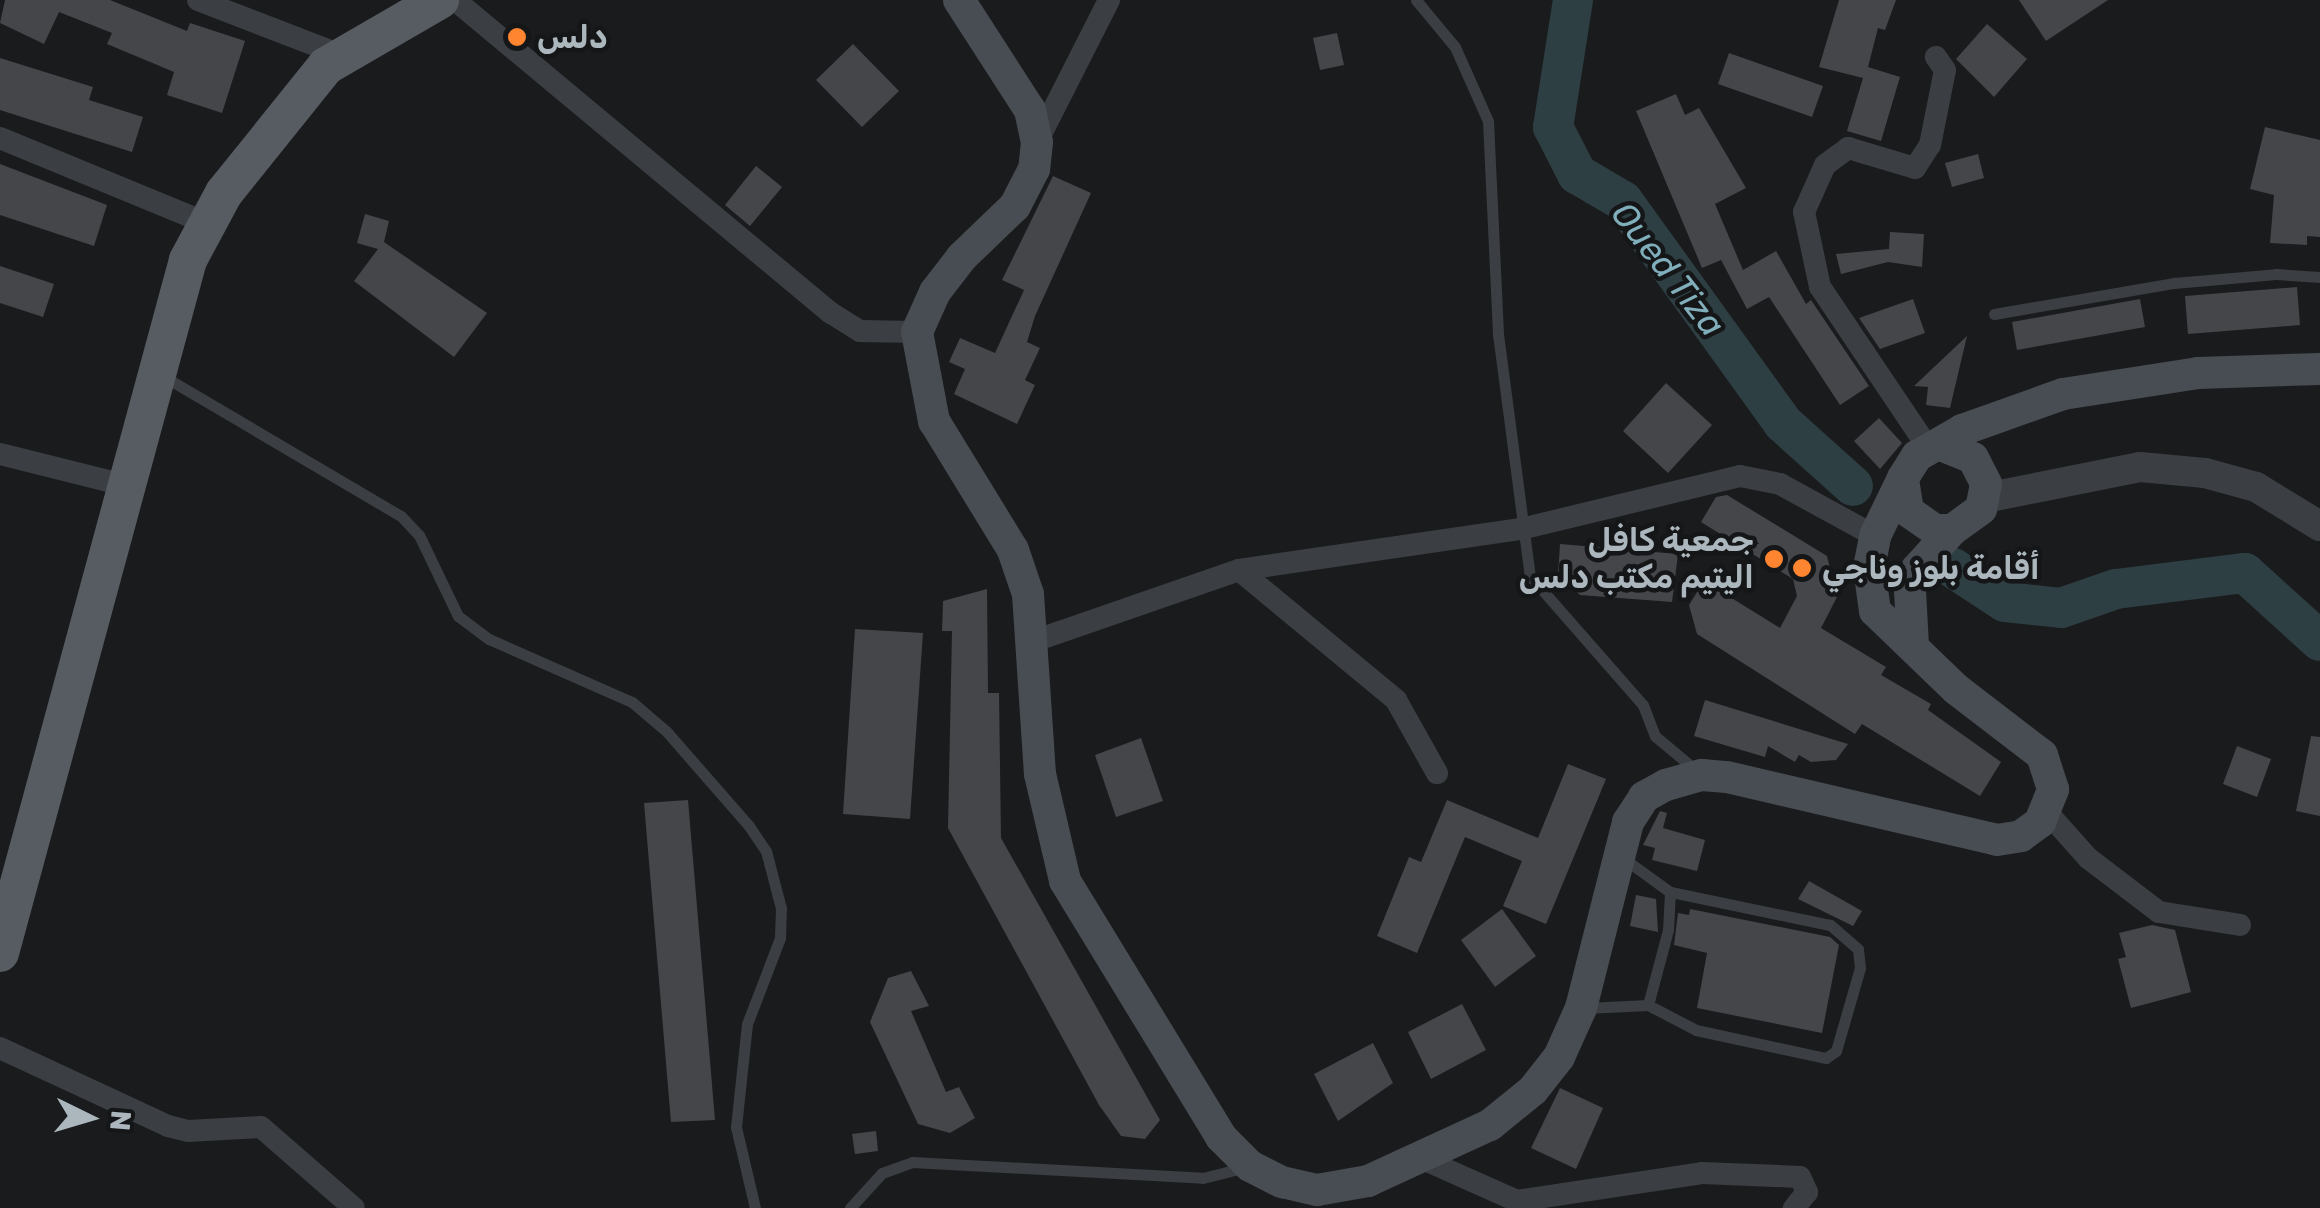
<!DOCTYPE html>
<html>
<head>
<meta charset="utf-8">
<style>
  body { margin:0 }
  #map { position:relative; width:2320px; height:1208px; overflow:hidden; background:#1a1b1d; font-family:Rubik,"Noto Sans Arabic",sans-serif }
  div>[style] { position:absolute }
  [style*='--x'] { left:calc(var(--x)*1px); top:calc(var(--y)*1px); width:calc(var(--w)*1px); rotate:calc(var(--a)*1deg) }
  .river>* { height:40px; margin:-20px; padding:0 20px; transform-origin:20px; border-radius:20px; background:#2e3f43 }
  .building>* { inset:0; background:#44464a }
  .service>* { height:11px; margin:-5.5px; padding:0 5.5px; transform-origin:5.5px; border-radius:5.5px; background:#3b3e42 }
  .minor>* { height:22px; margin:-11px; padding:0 11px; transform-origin:11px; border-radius:11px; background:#3b3e42 }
  .tertiary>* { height:30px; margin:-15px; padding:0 15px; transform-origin:15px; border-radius:15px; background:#3b3e42 }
  .secondary>* { height:32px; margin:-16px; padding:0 16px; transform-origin:16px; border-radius:16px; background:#484d53 }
  .primary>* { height:38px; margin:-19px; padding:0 19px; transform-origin:19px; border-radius:19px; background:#565c62 }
  .dots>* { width:28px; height:28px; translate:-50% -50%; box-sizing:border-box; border:5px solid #151618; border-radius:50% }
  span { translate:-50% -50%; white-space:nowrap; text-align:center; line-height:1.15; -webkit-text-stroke:9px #151618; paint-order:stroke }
  .poi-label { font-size:32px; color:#abb6bd; font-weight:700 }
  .left { translate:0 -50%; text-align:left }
  .right { translate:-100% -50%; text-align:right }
  .water-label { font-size:35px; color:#80aebb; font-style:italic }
  .north { position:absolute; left:40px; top:1068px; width:100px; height:100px; -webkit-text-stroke:8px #151618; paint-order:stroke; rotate:95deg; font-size:28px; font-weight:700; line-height:40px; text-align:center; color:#abb6bd }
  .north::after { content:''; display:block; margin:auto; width:35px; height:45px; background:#abb6bd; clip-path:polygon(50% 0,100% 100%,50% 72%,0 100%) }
</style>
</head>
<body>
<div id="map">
  <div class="river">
    <i style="--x:1573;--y:0;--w:129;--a:98.9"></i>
    <i style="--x:1553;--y:127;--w:53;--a:62.9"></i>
    <i style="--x:1577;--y:174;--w:53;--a:30.4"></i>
    <i style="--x:1623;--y:201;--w:274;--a:54.2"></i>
    <i style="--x:1783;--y:423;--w:94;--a:42"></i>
    <i style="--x:1953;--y:568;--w:62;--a:33.2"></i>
    <i style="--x:2005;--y:602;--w:56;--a:6.1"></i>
    <i style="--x:2061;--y:608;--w:58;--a:-19.1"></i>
    <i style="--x:2116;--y:589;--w:130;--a:-7.1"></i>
    <i style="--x:2245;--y:573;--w:101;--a:42.2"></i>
  </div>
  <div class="building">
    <i style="clip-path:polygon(5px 0,110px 0,187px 31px,190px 23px,245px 41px,222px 113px,167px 95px,174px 72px,107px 44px,112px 33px,59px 12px,44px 44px,0 23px)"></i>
    <i style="clip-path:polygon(1839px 0,1896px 0,1885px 30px,1878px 28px,1868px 67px,1900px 77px,1881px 141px,1847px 131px,1863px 78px,1819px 67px)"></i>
    <i style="clip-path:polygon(2019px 0,2108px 0,2046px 41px)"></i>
    <i style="clip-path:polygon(1987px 24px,2027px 59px,1994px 97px,1956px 59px)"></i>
    <i style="clip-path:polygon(1337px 33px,1344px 65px,1320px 70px,1313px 38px)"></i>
    <i style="clip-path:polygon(853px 44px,899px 91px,862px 127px,816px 80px)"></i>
    <i style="clip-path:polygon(1729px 53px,1823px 86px,1812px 117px,1718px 84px)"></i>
    <i style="clip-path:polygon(0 58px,93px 87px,89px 100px,143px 117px,132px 152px,0 110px)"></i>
    <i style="clip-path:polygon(1676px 94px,1685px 115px,1699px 108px,1746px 188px,1715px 204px,1743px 270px,1776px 251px,1806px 304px,1811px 300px,1869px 386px,1840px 405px,1769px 297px,1747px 309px,1721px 260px,1702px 268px,1636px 111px)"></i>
    <i style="clip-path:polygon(2265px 127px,2320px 140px,2320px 237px,2307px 236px,2307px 245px,2270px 243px,2274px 195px,2250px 189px)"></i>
    <i style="clip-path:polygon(1978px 154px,1984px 178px,1952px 187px,1945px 163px)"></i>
    <i style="clip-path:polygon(0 164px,107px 205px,94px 246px,0 215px)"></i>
    <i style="clip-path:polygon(756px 166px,782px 187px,750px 226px,725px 205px)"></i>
    <i style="clip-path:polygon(1053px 176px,1091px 193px,1035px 316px,1027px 342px,1040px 348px,1025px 380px,1035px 385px,1017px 424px,954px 394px,965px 369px,949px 362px,960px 338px,995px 353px,1024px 290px,1002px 280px)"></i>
    <i style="clip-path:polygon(365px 214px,389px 221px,384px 242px,487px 313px,454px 357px,354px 281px,378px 249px,357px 243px)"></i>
    <i style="clip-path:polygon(1890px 232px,1924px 234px,1922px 267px,1888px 262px,1841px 274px,1836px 254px,1889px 249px)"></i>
    <i style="clip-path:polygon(0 266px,54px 284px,43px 317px,0 303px)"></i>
    <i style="clip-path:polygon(2297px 287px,2300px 325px,2188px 334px,2185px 296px)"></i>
    <i style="clip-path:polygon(1913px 299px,1925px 333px,1880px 349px,1859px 318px)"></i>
    <i style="clip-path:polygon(2140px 299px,2145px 327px,2017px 350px,2012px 322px)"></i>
    <i style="clip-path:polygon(1967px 336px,1950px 408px,1926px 405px,1928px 387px,1914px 386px)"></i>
    <i style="clip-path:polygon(1666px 383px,1712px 425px,1668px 473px,1623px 431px)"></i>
    <i style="clip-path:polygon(1879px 418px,1902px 443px,1880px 469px,1854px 441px)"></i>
    <i style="clip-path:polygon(1727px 495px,1827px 556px,1837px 597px,1821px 628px,1886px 667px,1881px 675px,1931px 704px,1928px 710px,2001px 762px,1980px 796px,1862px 724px,1855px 734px,1697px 634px,1689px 605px,1704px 581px,1780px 628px,1797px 596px,1793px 579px,1701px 522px,1716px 497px)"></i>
    <i style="clip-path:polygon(1560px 544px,1678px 554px,1672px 602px,1580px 595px,1558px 575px)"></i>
    <i style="clip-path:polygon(987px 589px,988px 693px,999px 693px,1001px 838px,1160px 1120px,1145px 1139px,1121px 1136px,1099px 1105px,948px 828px,952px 631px,942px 631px,943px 601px)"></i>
    <i style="clip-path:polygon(855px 629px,923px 633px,910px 819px,843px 814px)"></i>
    <i style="clip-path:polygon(1705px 700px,1848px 744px,1836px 760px,1811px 762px,1799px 755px,1795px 762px,1768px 746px,1765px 757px,1694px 736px)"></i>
    <i style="clip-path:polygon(2311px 736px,2320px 737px,2320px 816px,2296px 811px)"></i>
    <i style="clip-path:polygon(1141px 738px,1163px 801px,1116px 817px,1095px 755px)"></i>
    <i style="clip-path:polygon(2237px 746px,2271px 759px,2257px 797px,2223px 784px)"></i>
    <i style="clip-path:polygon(1568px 764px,1606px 779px,1546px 924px,1503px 906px,1522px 861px,1465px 837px,1417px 953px,1377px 936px,1409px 857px,1421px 862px,1447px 800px,1538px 838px)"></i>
    <i style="clip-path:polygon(688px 800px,715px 1120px,671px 1122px,644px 803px)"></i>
    <i style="clip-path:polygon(1660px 811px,1667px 813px,1663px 828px,1705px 840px,1697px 871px,1652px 860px,1655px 848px,1643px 845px)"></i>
    <i style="clip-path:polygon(1809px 881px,1862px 911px,1853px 926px,1798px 899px)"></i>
    <i style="clip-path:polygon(1636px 895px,1656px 899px,1658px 932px,1630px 926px)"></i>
    <i style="clip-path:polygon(1502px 909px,1536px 956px,1495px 987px,1461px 940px)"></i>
    <i style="clip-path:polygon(1690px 909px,1830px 937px,1839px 945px,1822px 1033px,1697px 1008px,1707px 953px,1674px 945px,1678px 913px,1689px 915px)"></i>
    <i style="clip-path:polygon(2152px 925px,2175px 930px,2191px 992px,2131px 1008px,2118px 959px,2126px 957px,2119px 933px)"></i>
    <i style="clip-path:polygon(911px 971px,929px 1006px,911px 1011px,946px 1092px,959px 1087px,975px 1118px,950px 1133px,918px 1124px,870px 1022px,888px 978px)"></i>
    <i style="clip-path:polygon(1462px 1004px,1486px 1050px,1431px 1079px,1408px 1032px)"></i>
    <i style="clip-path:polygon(1373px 1043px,1393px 1083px,1338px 1121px,1314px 1074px)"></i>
    <i style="clip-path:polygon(1560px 1088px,1603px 1108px,1576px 1169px,1531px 1148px)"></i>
    <i style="clip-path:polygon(876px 1131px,878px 1151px,855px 1154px,852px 1134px)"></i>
  </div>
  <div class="service">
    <i style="--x:1416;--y:0;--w:61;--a:50.3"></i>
    <i style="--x:1455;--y:47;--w:81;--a:66"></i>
    <i style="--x:1488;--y:121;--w:213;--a:87.3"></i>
    <i style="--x:1498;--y:334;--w:244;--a:82.5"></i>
    <i style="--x:1530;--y:576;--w:171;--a:48.8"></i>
    <i style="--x:1643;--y:705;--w:33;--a:69"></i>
    <i style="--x:1655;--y:736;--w:56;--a:39.9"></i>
    <i style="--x:1994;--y:314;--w:183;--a:-9.8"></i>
    <i style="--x:2174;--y:283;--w:102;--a:-5"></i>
    <i style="--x:2276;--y:274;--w:44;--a:3.9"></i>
    <i style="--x:163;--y:376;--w:276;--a:30.5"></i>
    <i style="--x:401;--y:516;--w:26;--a:47"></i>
    <i style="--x:419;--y:535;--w:90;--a:64.3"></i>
    <i style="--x:458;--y:616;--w:39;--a:37"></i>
    <i style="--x:489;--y:639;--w:156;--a:23.8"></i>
    <i style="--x:632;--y:702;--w:46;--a:40.6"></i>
    <i style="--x:667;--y:732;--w:125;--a:48.9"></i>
    <i style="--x:749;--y:826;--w:30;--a:56"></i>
    <i style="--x:766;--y:851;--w:59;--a:75.3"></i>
    <i style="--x:781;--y:908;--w:30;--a:92"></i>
    <i style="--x:780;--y:938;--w:92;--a:111"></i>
    <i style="--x:747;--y:1024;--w:104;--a:96.1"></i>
    <i style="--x:736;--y:1127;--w:83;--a:76.8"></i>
    <i style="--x:1648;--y:1005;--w:54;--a:27.5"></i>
    <i style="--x:1696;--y:1030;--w:133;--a:12.2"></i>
    <i style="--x:1826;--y:1058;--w:12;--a:-35"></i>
    <i style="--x:1836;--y:1051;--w:86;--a:-73.9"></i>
    <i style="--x:1860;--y:968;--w:19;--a:-96"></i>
    <i style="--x:1858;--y:949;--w:37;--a:-139"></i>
    <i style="--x:1830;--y:925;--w:163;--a:-168.3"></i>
    <i style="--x:1585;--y:1008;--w:63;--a:-2.7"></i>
    <i style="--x:1648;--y:1005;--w:78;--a:-75.1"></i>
    <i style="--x:1668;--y:930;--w:38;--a:-87"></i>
    <i style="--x:1670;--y:892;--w:58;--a:-144.1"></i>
    <i style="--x:850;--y:1208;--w:47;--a:-47.6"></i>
    <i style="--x:882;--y:1173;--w:32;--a:-20"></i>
    <i style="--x:912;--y:1162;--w:291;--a:3.1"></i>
    <i style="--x:1203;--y:1178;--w:44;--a:-14.3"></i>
  </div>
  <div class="minor">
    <i style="--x:198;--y:0;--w:155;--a:21.1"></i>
    <i style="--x:455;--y:0;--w:489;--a:39.8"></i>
    <i style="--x:831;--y:313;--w:34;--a:32"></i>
    <i style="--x:860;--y:331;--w:57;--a:1"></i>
    <i style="--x:0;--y:138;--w:223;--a:22.4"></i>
    <i style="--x:1037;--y:142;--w:159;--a:-63.1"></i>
    <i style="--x:1929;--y:449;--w:195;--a:-123.9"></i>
    <i style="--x:1820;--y:287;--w:77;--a:-102"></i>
    <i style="--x:1804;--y:212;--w:51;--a:-65.9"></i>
    <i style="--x:1825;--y:165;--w:29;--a:-36"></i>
    <i style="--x:1848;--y:148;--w:70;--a:16.6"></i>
    <i style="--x:1915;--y:168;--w:27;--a:-57"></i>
    <i style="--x:1930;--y:145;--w:76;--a:-78.7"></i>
    <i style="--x:1945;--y:70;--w:16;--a:-125"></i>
    <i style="--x:0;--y:454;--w:128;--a:14"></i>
    <i style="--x:1239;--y:570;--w:204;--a:39.6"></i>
    <i style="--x:1396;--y:700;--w:84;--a:60.7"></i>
    <i style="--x:1034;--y:641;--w:217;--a:-19.1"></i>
    <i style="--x:1239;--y:570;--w:285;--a:-8.3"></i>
    <i style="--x:1521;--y:529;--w:225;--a:-13.6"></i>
    <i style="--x:1740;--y:476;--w:41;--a:11.3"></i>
    <i style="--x:1780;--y:484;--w:108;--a:28.7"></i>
    <i style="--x:2047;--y:812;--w:62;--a:48.3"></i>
    <i style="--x:2088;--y:858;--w:89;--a:37.3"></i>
    <i style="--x:2159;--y:912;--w:82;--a:9.1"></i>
    <i style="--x:0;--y:1048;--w:185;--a:24.9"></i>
    <i style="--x:168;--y:1126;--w:21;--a:14"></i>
    <i style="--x:188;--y:1131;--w:73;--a:-3.1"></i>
    <i style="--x:261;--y:1127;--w:123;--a:41.1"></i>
    <i style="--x:1425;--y:1160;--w:101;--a:24"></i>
    <i style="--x:1517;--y:1201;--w:187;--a:-8.6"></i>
    <i style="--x:1702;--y:1173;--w:98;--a:2.3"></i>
    <i style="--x:1800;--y:1177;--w:17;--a:65"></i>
    <i style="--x:1807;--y:1192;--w:21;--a:129"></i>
  </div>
  <div class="tertiary">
    <i style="--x:1985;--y:498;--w:158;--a:-11.3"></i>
    <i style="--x:2140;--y:467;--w:65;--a:5.3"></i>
    <i style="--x:2205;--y:473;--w:53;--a:15.4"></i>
    <i style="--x:2256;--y:487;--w:75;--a:31.4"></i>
  </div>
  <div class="secondary">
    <i style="--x:959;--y:0;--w:131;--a:57.2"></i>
    <i style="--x:1030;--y:110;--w:33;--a:78"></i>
    <i style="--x:1037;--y:142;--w:27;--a:96"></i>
    <i style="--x:1034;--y:169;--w:42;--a:117.2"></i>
    <i style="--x:1015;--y:206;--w:74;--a:136.1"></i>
    <i style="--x:962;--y:257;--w:44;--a:127.6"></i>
    <i style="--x:935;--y:292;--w:44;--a:114.2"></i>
    <i style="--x:917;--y:332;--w:91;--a:79.2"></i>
    <i style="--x:934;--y:421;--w:151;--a:58.5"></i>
    <i style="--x:1013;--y:550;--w:46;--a:71.2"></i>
    <i style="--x:1028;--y:594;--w:180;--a:86.2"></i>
    <i style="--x:1040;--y:774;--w:110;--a:76.8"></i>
    <i style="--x:1065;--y:881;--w:300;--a:58.6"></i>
    <i style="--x:1221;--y:1137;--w:41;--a:45"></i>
    <i style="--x:1250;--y:1166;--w:36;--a:27"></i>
    <i style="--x:1282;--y:1182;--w:36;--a:13"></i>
    <i style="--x:1317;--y:1190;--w:52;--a:-10"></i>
    <i style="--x:1368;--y:1181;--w:134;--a:-24.7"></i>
    <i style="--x:1490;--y:1125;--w:55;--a:-39.1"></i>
    <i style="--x:1533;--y:1090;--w:42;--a:-51.8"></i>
    <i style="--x:1559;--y:1057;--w:54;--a:-65.8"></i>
    <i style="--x:1581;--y:1008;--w:192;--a:-75.8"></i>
    <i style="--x:1628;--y:822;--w:30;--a:-57"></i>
    <i style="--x:1644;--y:797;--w:25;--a:-29"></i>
    <i style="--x:1666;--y:785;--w:37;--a:-16"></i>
    <i style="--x:1702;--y:775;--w:25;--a:5"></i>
    <i style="--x:1727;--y:777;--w:277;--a:13.1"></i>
    <i style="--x:1997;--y:840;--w:24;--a:-9"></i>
    <i style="--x:2021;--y:836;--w:24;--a:-36"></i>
    <i style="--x:2040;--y:822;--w:35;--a:-68"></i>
    <i style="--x:2053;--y:789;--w:36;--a:-108"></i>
    <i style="--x:2042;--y:755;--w:108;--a:-142.5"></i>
    <i style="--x:1956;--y:689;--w:112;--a:-136.1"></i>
    <i style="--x:1875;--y:611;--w:43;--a:-97.9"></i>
    <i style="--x:1869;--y:568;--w:33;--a:-79"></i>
    <i style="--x:1875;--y:536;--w:64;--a:-64.2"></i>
    <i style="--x:1943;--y:446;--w:32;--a:22"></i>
    <i style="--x:1973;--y:458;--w:29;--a:63"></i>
    <i style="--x:1986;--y:484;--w:25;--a:101"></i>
    <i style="--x:1981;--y:509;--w:36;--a:144"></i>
    <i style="--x:1952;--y:530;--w:17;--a:180"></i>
    <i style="--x:1935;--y:530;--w:33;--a:-145"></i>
    <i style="--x:1908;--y:511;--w:33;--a:-99"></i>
    <i style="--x:1903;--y:478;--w:26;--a:-58"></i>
    <i style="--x:1917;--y:456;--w:52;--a:-30"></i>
    <i style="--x:1962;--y:430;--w:107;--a:-19.6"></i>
    <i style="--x:2063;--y:394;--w:137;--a:-8.8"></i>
    <i style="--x:2198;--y:373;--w:122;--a:-1.9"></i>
    <i style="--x:1913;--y:646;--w:56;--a:-93.1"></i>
    <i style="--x:1910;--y:590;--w:21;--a:-73"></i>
    <i style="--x:1916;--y:570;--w:54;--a:-48"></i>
  </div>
  <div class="primary">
    <i style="--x:0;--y:953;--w:718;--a:-74.82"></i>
    <i style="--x:188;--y:260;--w:76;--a:-61.8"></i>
    <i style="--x:224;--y:193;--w:163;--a:-51.2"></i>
    <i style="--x:326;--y:66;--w:132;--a:-30.1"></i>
  </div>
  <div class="dots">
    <i style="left:517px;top:37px;background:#ff8530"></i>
    <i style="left:1774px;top:559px;background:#ff8530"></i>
    <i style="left:1802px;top:568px;background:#ff8530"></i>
  </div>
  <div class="poi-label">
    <span class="left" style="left:537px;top:37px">دلس</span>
    <span class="right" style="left:1754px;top:559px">جمعية كافل<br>اليتيم مكتب دلس</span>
    <span class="left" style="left:1822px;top:568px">أقامة بلوز وناجي</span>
  </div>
  <div class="water-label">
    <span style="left:1668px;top:269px;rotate:52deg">Oued Tiza</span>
  </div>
  <div class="north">N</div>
</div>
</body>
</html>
